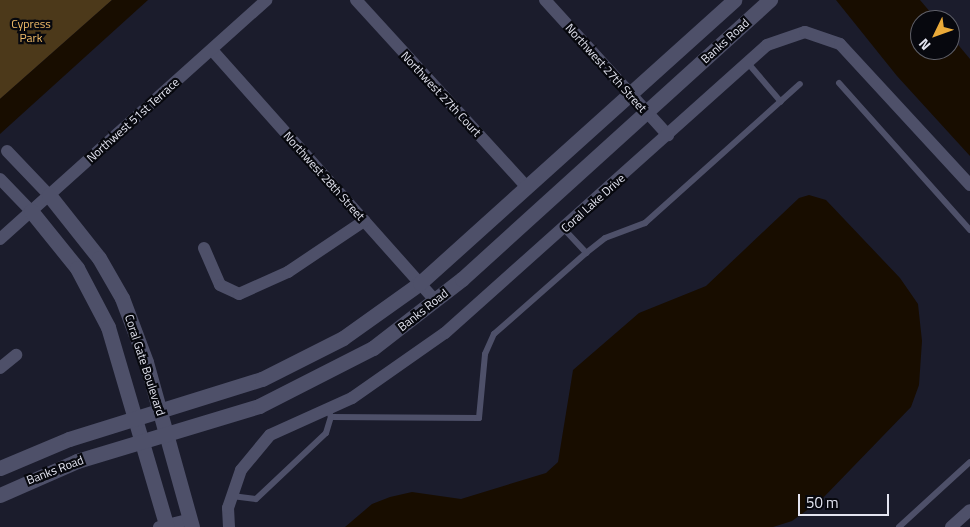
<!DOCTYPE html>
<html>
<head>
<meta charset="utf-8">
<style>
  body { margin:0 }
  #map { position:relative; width:970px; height:527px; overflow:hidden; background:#1b1c2c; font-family:"Titillium Web",sans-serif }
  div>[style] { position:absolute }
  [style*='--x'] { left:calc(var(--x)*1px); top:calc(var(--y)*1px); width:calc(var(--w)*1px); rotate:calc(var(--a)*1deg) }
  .green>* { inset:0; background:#4c391a }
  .water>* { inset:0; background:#180d00 }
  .service>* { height:6px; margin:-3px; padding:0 3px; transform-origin:3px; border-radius:3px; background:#4e5069 }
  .minor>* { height:12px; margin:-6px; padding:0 6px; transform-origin:6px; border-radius:6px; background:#4e5069 }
  .tertiary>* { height:15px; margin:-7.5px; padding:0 7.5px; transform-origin:7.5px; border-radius:7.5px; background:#4e5069 }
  span { translate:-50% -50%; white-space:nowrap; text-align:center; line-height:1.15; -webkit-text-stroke:4.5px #07080e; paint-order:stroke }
  .park-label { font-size:12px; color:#f1bc68 }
  .street-label { font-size:12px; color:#e4e5f1 }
  .north { position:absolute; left:910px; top:10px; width:50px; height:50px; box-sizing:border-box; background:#07080e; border:1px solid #5f6069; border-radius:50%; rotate:228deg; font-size:14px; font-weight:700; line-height:20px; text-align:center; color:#e4e5f1 }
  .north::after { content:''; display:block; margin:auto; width:18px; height:22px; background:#eaaa39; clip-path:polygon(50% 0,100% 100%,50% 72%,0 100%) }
  .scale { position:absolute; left:798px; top:494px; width:91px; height:22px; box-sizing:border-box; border:2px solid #e4e5f1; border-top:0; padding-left:6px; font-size:15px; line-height:18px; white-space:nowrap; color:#e4e5f1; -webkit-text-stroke:4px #07080e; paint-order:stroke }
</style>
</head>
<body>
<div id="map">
  <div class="green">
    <i style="clip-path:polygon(0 0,112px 0,0 99px)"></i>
  </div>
  <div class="water">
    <i style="clip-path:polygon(112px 0,148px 0,0 134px,0 99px)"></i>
    <i style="clip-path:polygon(836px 0,920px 0,937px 20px,920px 20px,920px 50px,950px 50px,950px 35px,970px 59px,970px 156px,897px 76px)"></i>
    <i style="clip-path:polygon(809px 195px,826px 200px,900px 278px,918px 304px,922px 341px,919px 385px,911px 407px,821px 500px,792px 521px,773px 527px,345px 527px,372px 504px,390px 497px,412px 492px,461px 499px,546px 473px,558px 462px,573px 370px,639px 313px,706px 286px,799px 198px)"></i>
  </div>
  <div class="service">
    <i style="--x:747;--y:62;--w:52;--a:49.6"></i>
    <i style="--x:839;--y:83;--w:197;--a:48.3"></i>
    <i style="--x:564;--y:229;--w:33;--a:47"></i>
    <i style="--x:586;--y:253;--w:24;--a:-38"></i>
    <i style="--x:605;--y:238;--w:43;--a:-20.6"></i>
    <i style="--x:645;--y:223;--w:208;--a:-41.9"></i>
    <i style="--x:328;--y:409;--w:9;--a:69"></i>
    <i style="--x:331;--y:417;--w:148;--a:0.4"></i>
    <i style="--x:479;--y:418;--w:64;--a:-84.6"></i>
    <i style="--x:485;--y:354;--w:22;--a:-66"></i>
    <i style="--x:494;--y:334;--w:123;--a:-41.4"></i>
    <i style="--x:232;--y:496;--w:24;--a:7"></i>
    <i style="--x:256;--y:499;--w:96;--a:-43.3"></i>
    <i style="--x:326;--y:433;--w:17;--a:-73"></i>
    <i style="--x:899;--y:527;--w:96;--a:-42.5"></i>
  </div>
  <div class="minor">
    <i style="--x:356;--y:0;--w:253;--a:47.6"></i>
    <i style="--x:545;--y:0;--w:183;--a:47.7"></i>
    <i style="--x:212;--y:50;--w:336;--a:48.3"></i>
    <i style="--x:7;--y:151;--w:61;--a:46.3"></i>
    <i style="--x:0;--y:179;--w:45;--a:45.9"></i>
    <i style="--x:0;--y:239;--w:358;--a:-41.9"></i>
    <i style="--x:204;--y:248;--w:40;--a:66.6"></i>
    <i style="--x:220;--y:285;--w:21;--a:25"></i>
    <i style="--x:239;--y:294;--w:54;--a:-24.2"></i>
    <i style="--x:288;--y:272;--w:92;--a:-33.9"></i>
    <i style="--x:0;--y:368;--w:21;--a:-39"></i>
    <i style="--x:159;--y:527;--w:32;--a:-14"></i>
    <i style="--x:229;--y:527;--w:19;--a:-93"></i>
    <i style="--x:228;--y:508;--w:40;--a:-71.1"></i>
    <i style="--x:241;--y:470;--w:45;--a:-50.4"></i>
    <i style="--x:270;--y:435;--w:90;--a:-24.3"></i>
    <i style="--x:352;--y:398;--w:113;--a:-35"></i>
    <i style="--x:445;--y:333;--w:432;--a:-41.8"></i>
    <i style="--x:767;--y:45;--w:40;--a:-18.9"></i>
    <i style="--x:805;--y:32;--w:37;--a:19"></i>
    <i style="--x:840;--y:44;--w:192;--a:47.3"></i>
    <i style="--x:951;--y:527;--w:25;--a:-42"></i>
  </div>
  <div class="tertiary">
    <i style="--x:49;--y:195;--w:80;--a:51.6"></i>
    <i style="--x:99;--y:258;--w:46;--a:60.1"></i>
    <i style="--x:122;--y:298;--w:68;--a:69.4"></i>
    <i style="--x:146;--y:362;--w:171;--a:74.4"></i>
    <i style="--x:31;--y:211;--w:73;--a:51.1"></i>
    <i style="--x:77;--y:268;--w:67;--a:62.3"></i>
    <i style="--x:108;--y:327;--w:209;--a:73.6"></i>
    <i style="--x:0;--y:468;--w:75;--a:-22.8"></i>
    <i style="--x:69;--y:439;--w:202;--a:-17.3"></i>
    <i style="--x:262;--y:379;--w:91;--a:-26.8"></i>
    <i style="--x:343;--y:338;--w:95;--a:-35.5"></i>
    <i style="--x:420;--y:283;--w:423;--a:-42"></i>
    <i style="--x:0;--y:495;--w:84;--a:-23.8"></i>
    <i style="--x:77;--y:461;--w:190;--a:-16.8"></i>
    <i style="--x:259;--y:406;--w:128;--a:-27"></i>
    <i style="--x:373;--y:348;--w:113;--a:-37.8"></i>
    <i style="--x:462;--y:279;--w:416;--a:-42.2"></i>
  </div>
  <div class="park-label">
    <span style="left:31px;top:31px">Cypress<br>Park</span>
  </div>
  <div class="street-label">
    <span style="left:725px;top:41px;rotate:-42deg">Banks Road</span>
    <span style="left:606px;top:68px;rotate:48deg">Northwest 27th Street</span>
    <span style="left:441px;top:94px;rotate:47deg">Northwest 27th Court</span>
    <span style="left:133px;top:120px;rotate:-42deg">Northwest 51st Terrace</span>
    <span style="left:324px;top:176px;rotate:48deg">Northwest 28th Street</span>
    <span style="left:593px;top:203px;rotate:-42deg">Coral Lake Drive</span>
    <span style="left:423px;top:310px;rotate:-38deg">Banks Road</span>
    <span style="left:145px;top:365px;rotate:72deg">Coral Gate Boulevard</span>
    <span style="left:55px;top:470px;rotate:-21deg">Banks Road</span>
  </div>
  <div class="north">N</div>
  <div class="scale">50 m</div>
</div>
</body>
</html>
